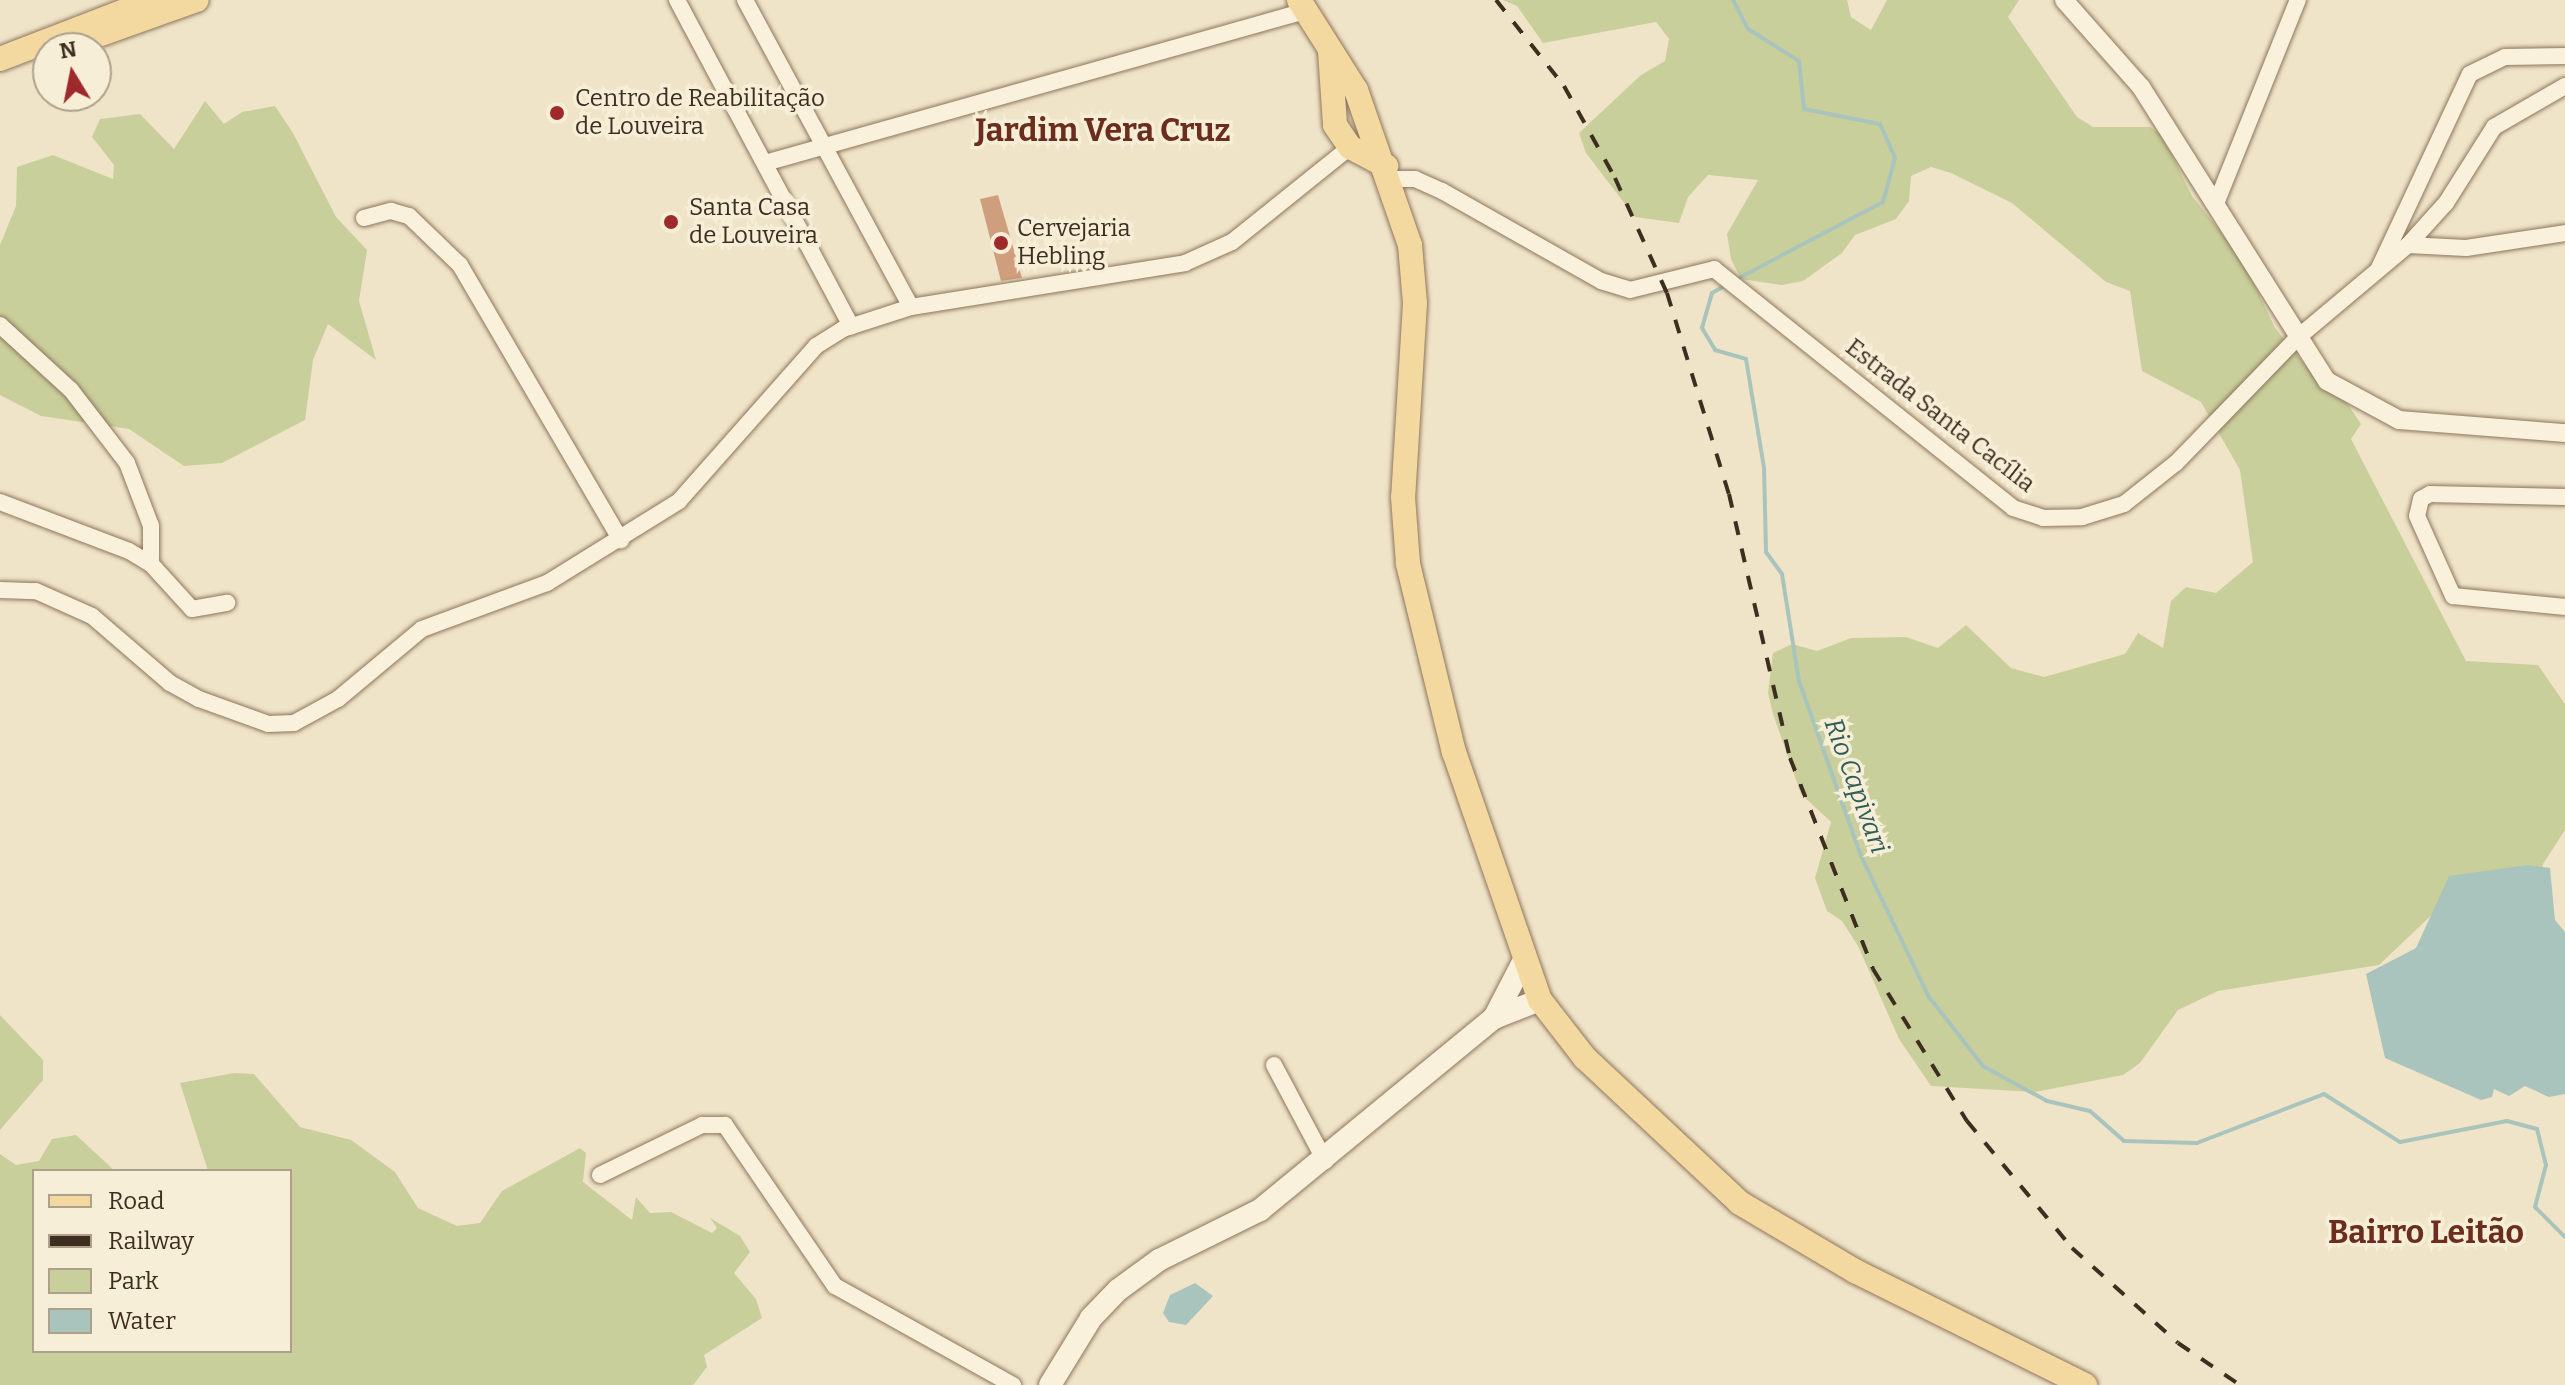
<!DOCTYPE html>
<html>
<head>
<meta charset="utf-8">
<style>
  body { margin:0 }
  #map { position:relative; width:2565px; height:1385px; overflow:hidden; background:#f0e4c8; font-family:Bitter,serif }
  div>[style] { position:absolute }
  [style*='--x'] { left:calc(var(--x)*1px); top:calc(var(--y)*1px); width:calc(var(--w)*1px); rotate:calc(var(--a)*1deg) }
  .green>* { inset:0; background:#c9cf9b }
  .water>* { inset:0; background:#a9c4bc }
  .stream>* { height:4px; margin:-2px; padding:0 2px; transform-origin:2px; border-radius:2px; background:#a9c4bc }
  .building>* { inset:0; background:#cf9f7d }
  .roads { filter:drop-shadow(0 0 2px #8d765c) drop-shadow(0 0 2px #8d765c) }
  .minor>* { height:16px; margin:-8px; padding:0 8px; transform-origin:8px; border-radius:8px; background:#faf1dc }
  .tertiary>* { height:18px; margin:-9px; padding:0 9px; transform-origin:9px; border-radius:9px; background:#faf1dc }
  .secondary>* { height:22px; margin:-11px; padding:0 11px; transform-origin:11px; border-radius:11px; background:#faf1dc }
  .primary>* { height:24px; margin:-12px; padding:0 12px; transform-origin:12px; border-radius:12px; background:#f3d9a0 }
  .rail>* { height:4px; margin-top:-2px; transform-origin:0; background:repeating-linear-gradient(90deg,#3d2e20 0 14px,transparent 0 28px) }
  .dots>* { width:22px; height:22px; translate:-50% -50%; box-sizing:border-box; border:4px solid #f7eed8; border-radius:50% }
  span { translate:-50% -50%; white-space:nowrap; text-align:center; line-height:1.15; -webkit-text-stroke:7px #f7eed8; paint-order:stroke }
  .poi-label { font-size:24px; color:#3d2e20 }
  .left { translate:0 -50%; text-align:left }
  .street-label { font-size:24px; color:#3d2e20 }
  .water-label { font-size:26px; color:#2f5d5a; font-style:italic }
  .district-label { font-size:32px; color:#6b2e1e; font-weight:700 }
  .legend { position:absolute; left:32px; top:1169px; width:260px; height:184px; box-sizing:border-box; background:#f7eed8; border:2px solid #ada18e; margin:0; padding:10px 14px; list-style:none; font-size:24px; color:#3d2e20 }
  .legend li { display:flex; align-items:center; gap:16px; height:40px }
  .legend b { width:40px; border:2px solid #ada18e }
  .north { position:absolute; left:32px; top:32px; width:80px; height:80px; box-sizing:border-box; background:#f7eed8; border:2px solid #ada18e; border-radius:50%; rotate:350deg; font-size:22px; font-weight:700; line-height:32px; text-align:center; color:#3d2e20 }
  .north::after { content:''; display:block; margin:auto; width:28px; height:36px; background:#9e2a2b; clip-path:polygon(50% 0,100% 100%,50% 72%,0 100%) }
</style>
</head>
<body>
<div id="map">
  <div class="green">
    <i style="clip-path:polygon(1503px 0,1847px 0,1851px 17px,1871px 30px,1887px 0,2019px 0,2008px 17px,2077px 117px,2093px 127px,2150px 127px,2162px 135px,2192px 196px,2242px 258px,2275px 328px,2305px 365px,2335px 385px,2361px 424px,2351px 439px,2466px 661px,2538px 665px,2565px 704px,2565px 830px,2543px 864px,2540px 886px,2437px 910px,2379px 965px,2218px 991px,2178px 1010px,2140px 1063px,2123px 1075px,2035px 1092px,1931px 1086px,1899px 1039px,1858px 946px,1842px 921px,1827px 911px,1815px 878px,1831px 822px,1801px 794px,1773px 714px,1768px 693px,1773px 653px,1792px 644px,1817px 651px,1851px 638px,1906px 637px,1938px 648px,1966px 625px,2011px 668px,2044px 677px,2125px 654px,2138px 633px,2163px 648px,2171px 601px,2186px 587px,2216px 593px,2253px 562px,2240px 470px,2201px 402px,2142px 371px,2130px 291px,2106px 282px,2012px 203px,1951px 173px,1931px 167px,1911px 176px,1909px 201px,1896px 219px,1855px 235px,1842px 253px,1803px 281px,1782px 285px,1741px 279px,1731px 259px,1727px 234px,1758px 180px,1708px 175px,1688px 197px,1679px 223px,1635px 217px,1586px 153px,1579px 133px,1641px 75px,1665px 61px,1669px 39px,1656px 22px,1543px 43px,1517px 6px)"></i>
    <i style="clip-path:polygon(205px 101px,224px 124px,242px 112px,275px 106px,293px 133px,336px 217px,367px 250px,359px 301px,376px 360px,328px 324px,313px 360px,305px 420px,222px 463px,184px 466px,129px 429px,41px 416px,0 395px,0 245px,16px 206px,17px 167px,53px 155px,113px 179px,114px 165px,92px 137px,100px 119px,140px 114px,174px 149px)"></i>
    <i style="clip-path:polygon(0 1015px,43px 1060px,43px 1080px,0 1130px)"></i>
    <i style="clip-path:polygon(234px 1073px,254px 1074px,300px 1127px,351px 1140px,395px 1172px,418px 1208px,457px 1226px,480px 1223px,502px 1191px,580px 1148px,586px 1153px,583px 1182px,632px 1220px,636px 1197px,650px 1213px,671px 1212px,712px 1233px,717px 1228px,710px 1218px,740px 1236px,750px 1252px,734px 1273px,756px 1299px,762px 1318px,704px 1355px,707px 1367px,693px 1385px,0 1385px,0 1154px,16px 1165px,39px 1161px,52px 1139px,76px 1135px,115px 1171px,34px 1171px,34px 1351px,290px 1351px,290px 1171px,208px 1171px,180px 1083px)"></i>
  </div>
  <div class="water">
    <i style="clip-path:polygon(2528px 865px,2550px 868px,2555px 920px,2565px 932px,2565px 1094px,2549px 1097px,2525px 1086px,2509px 1096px,2494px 1089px,2492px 1097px,2481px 1100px,2385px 1058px,2366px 974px,2416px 948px,2449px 876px)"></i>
    <i style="clip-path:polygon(1195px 1283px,1213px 1296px,1186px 1325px,1169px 1322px,1163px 1313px,1170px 1295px)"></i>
  </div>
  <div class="stream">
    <i style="--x:1733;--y:0;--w:33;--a:63"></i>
    <i style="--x:1748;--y:29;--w:60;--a:32.1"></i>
    <i style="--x:1799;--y:61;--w:48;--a:84.1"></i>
    <i style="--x:1804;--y:109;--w:77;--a:11.2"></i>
    <i style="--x:1880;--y:124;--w:37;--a:66"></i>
    <i style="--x:1895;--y:158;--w:46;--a:105.3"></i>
    <i style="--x:1883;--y:202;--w:165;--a:152.2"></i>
    <i style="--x:1726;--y:285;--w:16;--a:150"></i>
    <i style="--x:1712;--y:293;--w:36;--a:106"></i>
    <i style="--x:1702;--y:328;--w:26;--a:59"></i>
    <i style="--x:1715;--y:350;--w:32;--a:16"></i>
    <i style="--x:1746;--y:359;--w:110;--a:80.6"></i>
    <i style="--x:1764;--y:468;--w:84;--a:88.6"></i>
    <i style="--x:1766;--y:552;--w:27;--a:54"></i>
    <i style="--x:1782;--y:574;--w:108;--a:81"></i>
    <i style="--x:1799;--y:681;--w:186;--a:70.5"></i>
    <i style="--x:1861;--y:856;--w:157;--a:64.3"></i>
    <i style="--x:1929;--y:997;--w:88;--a:52"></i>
    <i style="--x:1983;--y:1066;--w:73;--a:28.7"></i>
    <i style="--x:2047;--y:1101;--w:44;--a:13.1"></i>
    <i style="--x:2090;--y:1111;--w:45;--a:41.4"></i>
    <i style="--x:2124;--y:1141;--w:73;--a:1.6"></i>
    <i style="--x:2197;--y:1143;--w:136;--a:-21.1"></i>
    <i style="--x:2324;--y:1094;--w:90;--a:32.3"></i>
    <i style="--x:2400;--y:1142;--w:109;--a:-11.1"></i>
    <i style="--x:2507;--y:1121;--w:31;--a:15"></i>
    <i style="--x:2537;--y:1129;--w:37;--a:76"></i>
    <i style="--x:2546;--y:1165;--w:43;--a:104.7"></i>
    <i style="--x:2535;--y:1207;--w:42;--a:45"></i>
  </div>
  <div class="building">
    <i style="clip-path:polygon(998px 195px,1022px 278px,1001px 281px,980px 199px)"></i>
  </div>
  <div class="roads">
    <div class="minor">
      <i style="--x:677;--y:0;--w:370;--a:61.9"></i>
      <i style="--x:745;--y:0;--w:349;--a:61.6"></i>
      <i style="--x:765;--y:163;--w:561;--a:-15.72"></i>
      <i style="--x:1391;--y:179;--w:24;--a:0"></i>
      <i style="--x:1415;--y:179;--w:30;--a:24"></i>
      <i style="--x:1442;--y:191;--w:183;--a:29.5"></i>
      <i style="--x:1601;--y:281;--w:30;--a:17"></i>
      <i style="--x:1630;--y:290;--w:87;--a:-14"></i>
      <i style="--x:1714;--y:269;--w:383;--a:38.6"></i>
      <i style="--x:2013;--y:508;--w:32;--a:18"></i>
      <i style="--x:2043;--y:518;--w:39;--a:-1"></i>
      <i style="--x:2082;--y:517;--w:44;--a:-17.2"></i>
      <i style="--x:2124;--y:504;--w:66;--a:-38.3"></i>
      <i style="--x:2176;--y:463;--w:173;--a:-45.9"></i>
      <i style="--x:2296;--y:339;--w:146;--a:-40"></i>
      <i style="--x:2408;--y:245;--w:57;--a:-47.9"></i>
      <i style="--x:2446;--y:203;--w:90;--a:-57.7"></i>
      <i style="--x:2494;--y:127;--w:82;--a:-30"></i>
      <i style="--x:2217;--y:201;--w:217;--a:-68.1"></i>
      <i style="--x:364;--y:218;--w:28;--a:-15"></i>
      <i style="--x:391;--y:211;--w:19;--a:16"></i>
      <i style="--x:409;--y:216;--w:71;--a:43.9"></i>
      <i style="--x:460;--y:265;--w:319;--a:59.7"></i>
      <i style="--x:2408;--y:245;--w:58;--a:3"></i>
      <i style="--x:2466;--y:248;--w:100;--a:-8.6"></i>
      <i style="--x:2379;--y:268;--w:214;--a:-64.9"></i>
      <i style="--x:2470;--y:74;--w:39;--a:-26"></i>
      <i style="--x:2505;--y:57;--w:60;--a:-1"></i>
      <i style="--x:0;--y:325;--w:96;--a:42.5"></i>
      <i style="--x:71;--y:390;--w:92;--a:52.5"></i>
      <i style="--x:127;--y:463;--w:67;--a:69.1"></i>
      <i style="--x:151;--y:526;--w:38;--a:90"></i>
      <i style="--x:2565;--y:497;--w:135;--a:-178.7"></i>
      <i style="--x:2430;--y:494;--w:10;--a:151"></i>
      <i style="--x:2421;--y:499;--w:17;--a:103"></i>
      <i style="--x:2417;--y:516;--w:88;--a:65.8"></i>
      <i style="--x:2453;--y:596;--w:113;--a:5.6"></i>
      <i style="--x:0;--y:502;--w:138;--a:20.8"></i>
      <i style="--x:129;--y:551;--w:26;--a:31"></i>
      <i style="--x:151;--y:564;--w:61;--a:47.7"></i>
      <i style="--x:192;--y:609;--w:36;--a:-10"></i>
      <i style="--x:0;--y:590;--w:36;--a:2"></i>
      <i style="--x:36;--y:591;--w:61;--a:24.1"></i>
      <i style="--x:92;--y:616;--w:103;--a:40.7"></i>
      <i style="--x:170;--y:683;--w:33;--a:29"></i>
      <i style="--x:199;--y:699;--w:73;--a:19.9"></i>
      <i style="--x:268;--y:724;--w:26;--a:-2"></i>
      <i style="--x:294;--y:723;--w:50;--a:-28.6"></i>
      <i style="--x:338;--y:699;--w:109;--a:-39.8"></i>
      <i style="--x:422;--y:629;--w:133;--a:-20.2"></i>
      <i style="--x:547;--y:583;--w:155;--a:-31.8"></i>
      <i style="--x:679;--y:501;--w:207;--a:-48.5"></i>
      <i style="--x:816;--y:346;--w:32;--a:-32"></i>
      <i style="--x:843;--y:329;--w:71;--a:-17.9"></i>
      <i style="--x:911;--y:307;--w:278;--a:-9.1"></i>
      <i style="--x:1185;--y:263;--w:51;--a:-24.1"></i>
      <i style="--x:1232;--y:242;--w:151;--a:-38.8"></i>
      <i style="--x:1274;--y:1065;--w:109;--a:62"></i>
      <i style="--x:600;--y:1175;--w:114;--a:-26.1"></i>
      <i style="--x:702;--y:1125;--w:23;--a:0"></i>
      <i style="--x:725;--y:1125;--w:195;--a:55.7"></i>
      <i style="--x:835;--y:1286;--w:204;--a:29.1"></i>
    </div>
    <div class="tertiary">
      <i style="--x:2064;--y:0;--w:116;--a:48.5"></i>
      <i style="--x:2141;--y:87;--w:348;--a:57.7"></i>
      <i style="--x:2327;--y:381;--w:82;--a:28.4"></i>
      <i style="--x:2399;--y:420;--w:167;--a:4.5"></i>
    </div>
    <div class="secondary">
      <i style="--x:1494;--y:1018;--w:61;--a:-62.6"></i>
      <i style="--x:1050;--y:1385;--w:79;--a:-58.5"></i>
      <i style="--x:1091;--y:1318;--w:39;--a:-46"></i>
      <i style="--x:1118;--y:1290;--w:51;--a:-36.2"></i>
      <i style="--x:1159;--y:1260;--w:113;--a:-26.3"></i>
      <i style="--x:1260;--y:1210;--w:303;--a:-39.4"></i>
      <i style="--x:1494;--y:1018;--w:49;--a:-21.4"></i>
    </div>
    <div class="primary">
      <i style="--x:1299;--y:0;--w:107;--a:57.7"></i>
      <i style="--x:1356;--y:90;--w:164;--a:70.8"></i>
      <i style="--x:1410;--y:245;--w:58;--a:85.1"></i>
      <i style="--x:1415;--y:303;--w:194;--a:93.5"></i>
      <i style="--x:1403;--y:497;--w:67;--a:85.7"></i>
      <i style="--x:1408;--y:564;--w:194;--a:76.3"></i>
      <i style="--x:1454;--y:752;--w:262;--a:70.9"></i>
      <i style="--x:1540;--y:1000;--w:73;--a:52.2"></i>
      <i style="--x:1585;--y:1058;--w:212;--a:43.1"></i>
      <i style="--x:1740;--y:1203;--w:134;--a:30.6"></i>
      <i style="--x:1855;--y:1271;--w:257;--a:26.4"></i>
      <i style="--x:76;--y:43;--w:128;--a:-19.6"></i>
      <i style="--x:1330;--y:51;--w:74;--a:86.1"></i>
      <i style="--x:1335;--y:125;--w:27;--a:56"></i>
      <i style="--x:1350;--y:147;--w:41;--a:27.8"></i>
      <i style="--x:0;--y:59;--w:164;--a:-21.1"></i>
    </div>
  </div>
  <div class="rail">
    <i style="--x:1496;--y:0;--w:110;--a:51.7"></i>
    <i style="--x:1564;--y:86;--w:105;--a:61"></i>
    <i style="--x:1615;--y:178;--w:126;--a:65.7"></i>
    <i style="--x:1667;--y:293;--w:210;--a:72.9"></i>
    <i style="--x:1729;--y:494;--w:271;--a:77"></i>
    <i style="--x:1790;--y:758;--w:227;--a:68.5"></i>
    <i style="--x:1873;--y:969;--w:179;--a:58.3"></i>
    <i style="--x:1967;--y:1121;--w:165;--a:50.4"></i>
    <i style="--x:2072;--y:1248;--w:142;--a:41.9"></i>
    <i style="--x:2178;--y:1343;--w:75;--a:34.1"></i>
  </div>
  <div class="dots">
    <i style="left:557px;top:113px;background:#9e2a2b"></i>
    <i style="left:671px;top:222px;background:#9e2a2b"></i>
    <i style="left:1001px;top:243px;background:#9e2a2b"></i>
  </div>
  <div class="poi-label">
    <span class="left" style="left:575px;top:113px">Centro de Reabilitação<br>de Louveira</span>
    <span class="left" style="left:689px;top:222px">Santa Casa<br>de Louveira</span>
    <span class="left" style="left:1017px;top:243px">Cervejaria<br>Hebling</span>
  </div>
  <div class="street-label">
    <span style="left:1940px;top:416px;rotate:38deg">Estrada Santa Cacília</span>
  </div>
  <div class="water-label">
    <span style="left:1856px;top:786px;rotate:70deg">Rio Capivari</span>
  </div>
  <div class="district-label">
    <span style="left:1103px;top:130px">Jardim Vera Cruz</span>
    <span style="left:2426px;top:1232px">Bairro Leitão</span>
  </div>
  <ul class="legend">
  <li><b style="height:10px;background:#f3d9a0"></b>Road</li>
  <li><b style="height:10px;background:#3d2e20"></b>Railway</li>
  <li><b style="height:22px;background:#c9cf9b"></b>Park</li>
  <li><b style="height:22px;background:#a9c4bc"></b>Water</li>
  </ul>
  <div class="north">N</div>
</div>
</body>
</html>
